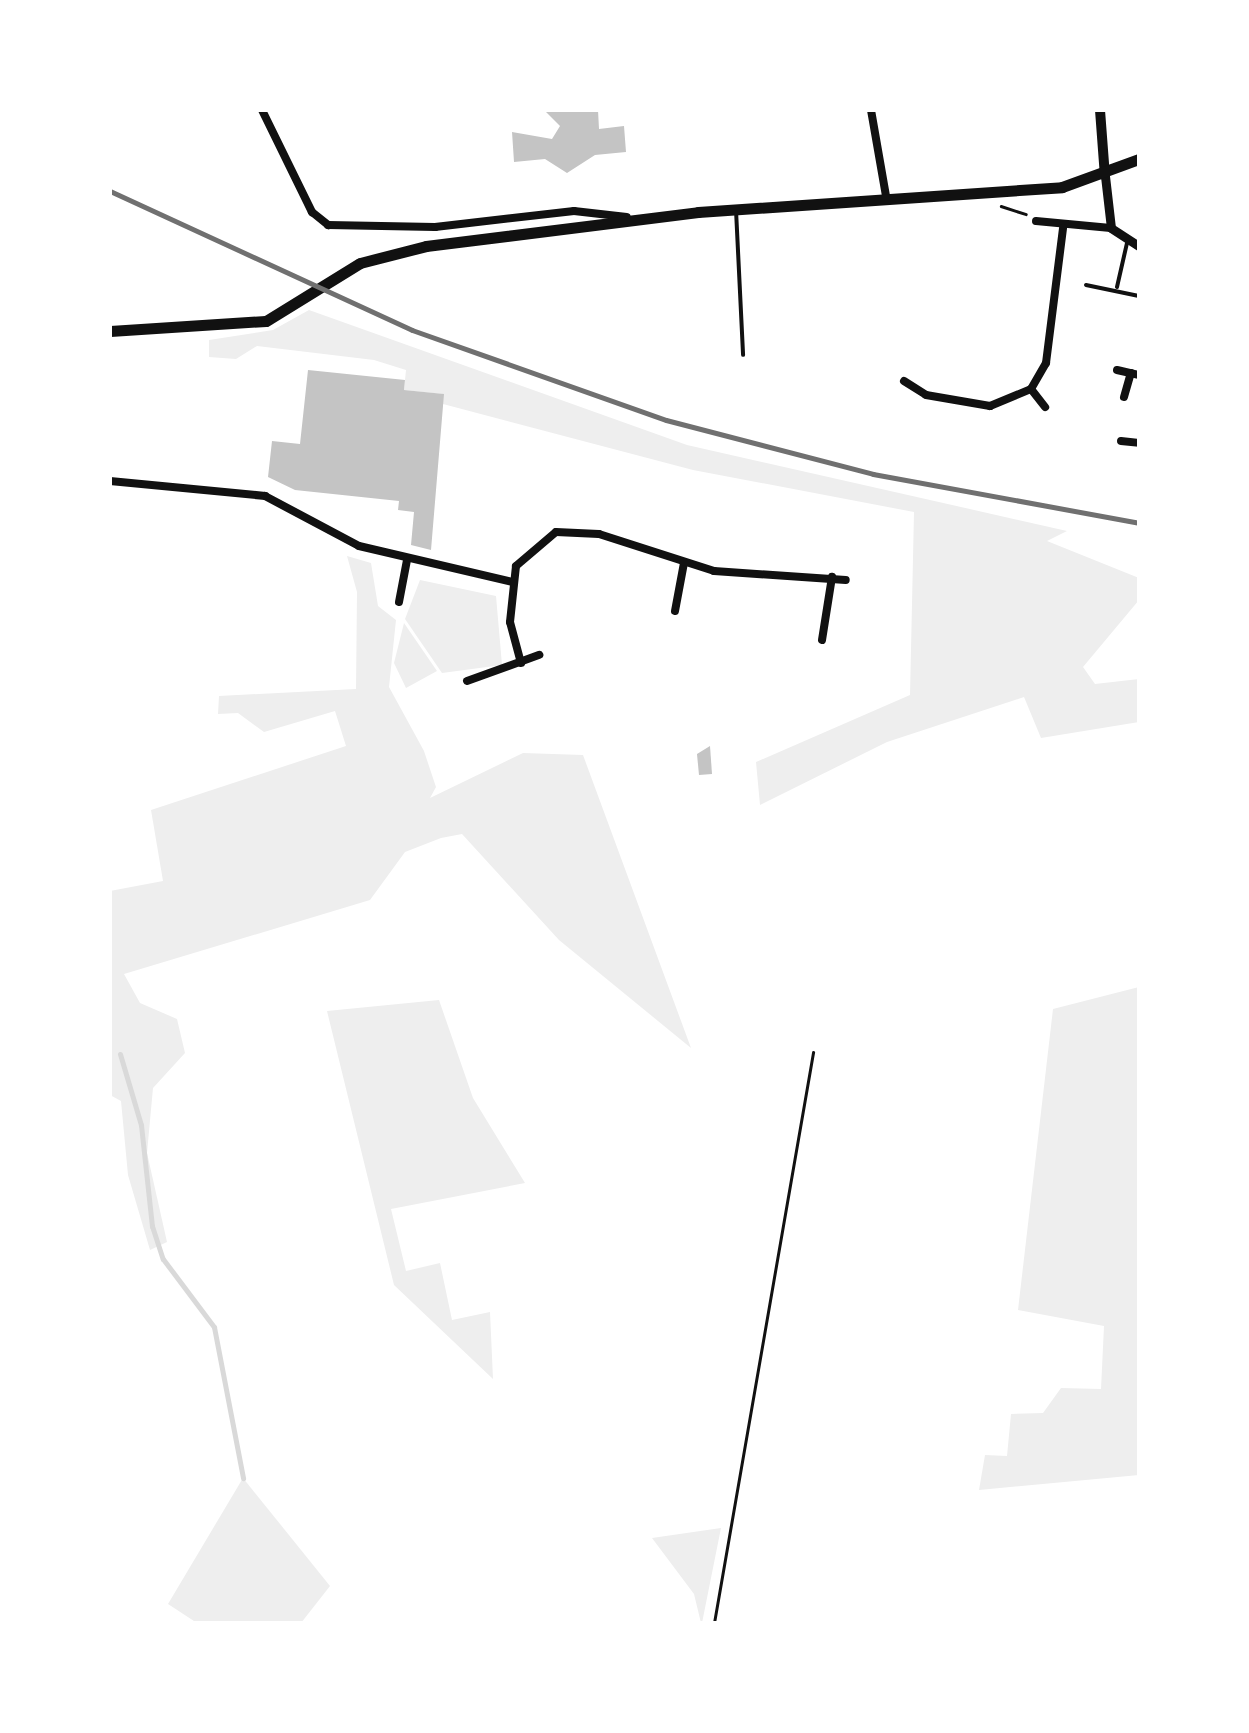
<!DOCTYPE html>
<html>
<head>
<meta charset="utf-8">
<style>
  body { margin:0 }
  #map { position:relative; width:1249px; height:1733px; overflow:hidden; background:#fff; font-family:"Varela Round",sans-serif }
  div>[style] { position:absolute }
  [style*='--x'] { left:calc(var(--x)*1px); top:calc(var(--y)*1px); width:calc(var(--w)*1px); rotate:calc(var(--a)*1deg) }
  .green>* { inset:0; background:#eee }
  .stream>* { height:5px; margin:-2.5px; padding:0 2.5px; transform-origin:2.5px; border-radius:2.5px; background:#d9d9d9 }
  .building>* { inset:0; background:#c4c4c4 }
  .path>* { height:2.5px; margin:-1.25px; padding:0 1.25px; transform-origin:1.25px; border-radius:1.25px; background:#111 }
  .service>* { height:4px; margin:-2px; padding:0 2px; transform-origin:2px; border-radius:2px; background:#111 }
  .minor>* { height:8px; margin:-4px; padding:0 4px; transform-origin:4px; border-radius:4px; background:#111 }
  .tertiary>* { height:9px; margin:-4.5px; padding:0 4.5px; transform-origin:4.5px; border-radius:4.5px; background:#111 }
  .secondary>* { height:10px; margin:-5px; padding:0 5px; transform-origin:5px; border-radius:5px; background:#111 }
  .primary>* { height:11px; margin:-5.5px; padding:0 5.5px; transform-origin:5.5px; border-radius:5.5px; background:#111 }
  .rail>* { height:5px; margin:-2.5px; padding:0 2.5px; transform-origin:2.5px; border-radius:2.5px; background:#707070 }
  span { translate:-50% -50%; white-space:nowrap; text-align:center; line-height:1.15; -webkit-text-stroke:10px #fff; paint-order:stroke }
  .frame { position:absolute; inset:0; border:112px solid #fff; pointer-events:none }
</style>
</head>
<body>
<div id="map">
  <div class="green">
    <i style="clip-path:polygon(309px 310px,687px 445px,1067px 531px,1047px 541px,1139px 578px,1139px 600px,1083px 667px,1095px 684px,1139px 679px,1139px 722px,1041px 738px,1024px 697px,887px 742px,760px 805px,756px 762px,910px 695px,914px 512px,693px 470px,443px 404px,443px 394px,404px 390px,406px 370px,374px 360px,257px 346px,236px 359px,209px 357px,209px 340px,273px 330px)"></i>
    <i style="clip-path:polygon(347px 556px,371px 563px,378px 606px,396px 620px,389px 687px,424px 751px,436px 787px,430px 798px,523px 753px,583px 755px,691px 1048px,559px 940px,462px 834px,441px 838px,405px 852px,370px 900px,124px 974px,140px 1003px,177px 1019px,185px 1053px,153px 1088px,147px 1153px,167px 1242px,150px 1250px,128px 1175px,121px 1101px,110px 1095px,110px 891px,163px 881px,151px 810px,346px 746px,335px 711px,264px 732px,238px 713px,218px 714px,219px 696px,356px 689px,357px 592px)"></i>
    <i style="clip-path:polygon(420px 580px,496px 596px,502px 665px,442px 673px,405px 619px)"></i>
    <i style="clip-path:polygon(404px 623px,437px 671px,406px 688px,394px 663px)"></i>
    <i style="clip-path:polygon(1139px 987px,1139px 1475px,979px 1490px,985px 1455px,1007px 1456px,1011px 1414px,1043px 1413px,1061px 1388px,1101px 1389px,1104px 1326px,1018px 1310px,1053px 1009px)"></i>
    <i style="clip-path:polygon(439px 1000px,473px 1098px,525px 1183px,391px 1209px,406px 1271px,440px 1263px,452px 1320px,490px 1312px,493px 1379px,394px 1285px,327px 1011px)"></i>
    <i style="clip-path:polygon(243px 1478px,330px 1586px,301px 1623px,197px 1623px,168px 1604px)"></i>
    <i style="clip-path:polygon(721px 1528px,702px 1623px,701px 1623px,694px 1594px,652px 1538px)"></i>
  </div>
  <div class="stream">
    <i style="--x:120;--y:1054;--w:74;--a:73.5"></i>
    <i style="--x:141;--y:1125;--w:102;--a:83.8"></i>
    <i style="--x:152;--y:1226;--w:35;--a:72"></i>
    <i style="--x:163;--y:1259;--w:85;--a:53.1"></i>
    <i style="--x:214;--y:1327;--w:154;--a:79.1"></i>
  </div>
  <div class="building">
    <i style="clip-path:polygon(544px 110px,598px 110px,599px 129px,624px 126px,626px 152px,595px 155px,567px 173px,545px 159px,514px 162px,512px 132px,552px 139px,560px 126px)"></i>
    <i style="clip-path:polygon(308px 370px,405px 380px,404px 390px,444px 394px,431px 550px,411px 545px,414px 512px,398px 510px,399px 501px,295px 490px,268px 477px,272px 441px,300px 444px)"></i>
    <i style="clip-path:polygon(710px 746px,712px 774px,699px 775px,697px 754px)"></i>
  </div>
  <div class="path">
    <i style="--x:1001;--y:206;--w:26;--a:18"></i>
    <i style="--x:714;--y:1623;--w:579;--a:-80.15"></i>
  </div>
  <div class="service">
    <i style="--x:736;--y:210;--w:145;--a:87.2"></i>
    <i style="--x:1086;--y:285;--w:54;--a:11.7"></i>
    <i style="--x:1117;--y:287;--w:45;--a:-77.2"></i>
  </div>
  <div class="minor">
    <i style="--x:262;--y:110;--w:114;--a:63.9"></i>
    <i style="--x:312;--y:212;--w:21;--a:39"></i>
    <i style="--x:328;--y:225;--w:107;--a:1.1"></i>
    <i style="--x:435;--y:227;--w:140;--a:-6.6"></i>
    <i style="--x:574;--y:211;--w:53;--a:6.5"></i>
    <i style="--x:871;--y:110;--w:87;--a:80.1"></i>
    <i style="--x:1036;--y:221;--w:75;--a:5.3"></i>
    <i style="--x:1117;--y:370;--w:23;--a:13"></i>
    <i style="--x:904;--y:381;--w:26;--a:32"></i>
    <i style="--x:926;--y:395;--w:65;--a:9.8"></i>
    <i style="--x:990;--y:406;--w:44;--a:-22.5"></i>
    <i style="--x:1031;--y:389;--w:30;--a:-60"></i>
    <i style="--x:1046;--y:363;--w:136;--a:-82.8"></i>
    <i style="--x:1031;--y:389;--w:23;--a:52"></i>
    <i style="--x:1124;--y:397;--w:25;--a:-74"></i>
    <i style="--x:1121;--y:441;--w:18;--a:6"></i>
    <i style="--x:110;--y:481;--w:156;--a:5.5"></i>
    <i style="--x:265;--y:496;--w:106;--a:28"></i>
    <i style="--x:359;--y:546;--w:158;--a:13.2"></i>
    <i style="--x:399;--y:602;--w:43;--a:-79.2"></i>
    <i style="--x:675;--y:611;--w:49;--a:-79.4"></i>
    <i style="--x:822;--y:640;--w:64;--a:-81"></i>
    <i style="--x:521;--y:663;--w:42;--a:-105"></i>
    <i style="--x:510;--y:622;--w:56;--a:-83.9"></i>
    <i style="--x:516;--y:566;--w:52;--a:-40.4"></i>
    <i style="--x:556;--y:532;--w:43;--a:2.7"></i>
    <i style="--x:599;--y:534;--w:121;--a:17.8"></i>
    <i style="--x:714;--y:571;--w:132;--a:3.9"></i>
    <i style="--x:467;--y:681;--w:77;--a:-19.9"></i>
  </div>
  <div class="tertiary">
    <i style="--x:1105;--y:176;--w:52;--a:83.4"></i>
    <i style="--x:1111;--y:228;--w:33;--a:33"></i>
  </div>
  <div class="secondary">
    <i style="--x:1100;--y:110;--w:66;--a:85.7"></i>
  </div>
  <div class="primary">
    <i style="--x:110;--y:331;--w:156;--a:-3.7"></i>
    <i style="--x:266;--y:321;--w:110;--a:-31.7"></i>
    <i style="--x:360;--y:263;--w:68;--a:-14.4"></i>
    <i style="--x:426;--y:246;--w:274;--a:-7.1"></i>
    <i style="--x:698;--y:212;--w:365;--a:-3.9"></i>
    <i style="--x:1062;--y:187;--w:82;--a:-20"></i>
  </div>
  <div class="rail">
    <i style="--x:110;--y:191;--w:332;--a:24.7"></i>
    <i style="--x:412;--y:330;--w:269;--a:19.5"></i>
    <i style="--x:666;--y:420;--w:214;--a:14.6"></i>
    <i style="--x:873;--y:474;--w:270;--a:10.4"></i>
  </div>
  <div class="frame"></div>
</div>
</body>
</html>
